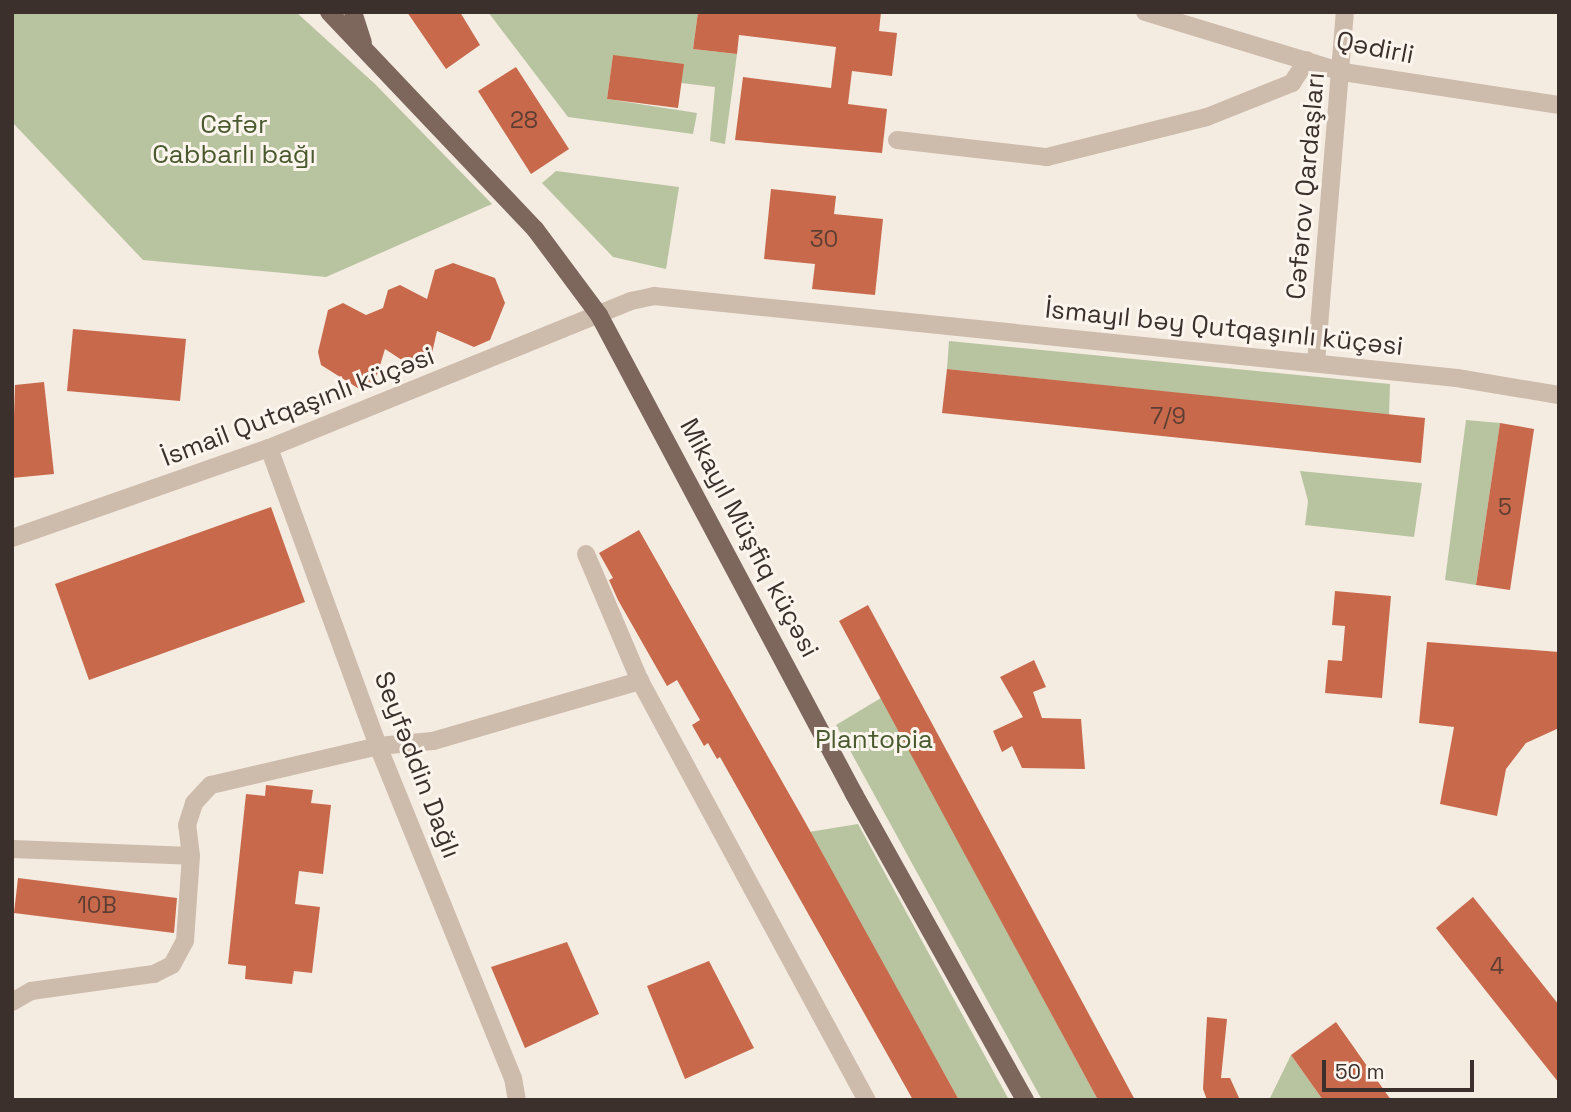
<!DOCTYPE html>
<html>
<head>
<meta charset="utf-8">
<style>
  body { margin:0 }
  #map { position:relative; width:1571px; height:1112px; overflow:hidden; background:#f4ebe1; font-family:"Space Grotesk",sans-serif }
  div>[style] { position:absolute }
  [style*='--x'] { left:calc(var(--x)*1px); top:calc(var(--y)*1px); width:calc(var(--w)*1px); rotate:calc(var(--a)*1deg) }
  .green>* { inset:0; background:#b8c4a0 }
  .building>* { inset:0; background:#c8694b }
  .minor>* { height:18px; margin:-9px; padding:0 9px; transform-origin:9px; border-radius:9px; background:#cdbbac }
  .major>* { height:18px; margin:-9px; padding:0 9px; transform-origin:9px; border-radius:9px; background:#7d675c }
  span { translate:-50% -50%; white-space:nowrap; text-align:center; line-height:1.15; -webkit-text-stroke:6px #fbf5ee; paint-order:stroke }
  .number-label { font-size:23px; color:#5e3e33 }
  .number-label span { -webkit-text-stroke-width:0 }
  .street-label { font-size:26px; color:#3b302b }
  .park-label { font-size:26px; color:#4a5a2e }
  .frame { position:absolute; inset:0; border:14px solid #3b302b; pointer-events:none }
  .scale { position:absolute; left:1322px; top:1060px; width:152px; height:32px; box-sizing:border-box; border:4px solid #3b302b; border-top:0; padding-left:9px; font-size:21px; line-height:24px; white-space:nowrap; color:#3b302b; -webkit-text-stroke:5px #fbf5ee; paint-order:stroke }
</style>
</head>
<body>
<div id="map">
  <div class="green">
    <i style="clip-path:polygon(12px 12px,296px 12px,375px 84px,492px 204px,326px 277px,143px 260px,13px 123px)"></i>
    <i style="clip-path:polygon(488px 12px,698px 12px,693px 49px,737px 54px,725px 144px,710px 141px,715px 87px,681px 83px,613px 55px,607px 99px,697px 113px,693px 134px,568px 117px)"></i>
    <i style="clip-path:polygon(556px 171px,679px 187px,666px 269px,613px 257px,542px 183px)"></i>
    <i style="clip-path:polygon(949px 341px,1390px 384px,1389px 415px,947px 369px)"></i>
    <i style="clip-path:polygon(1466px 420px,1500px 423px,1476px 585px,1445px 580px)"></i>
    <i style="clip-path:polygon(1300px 471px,1422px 483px,1414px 537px,1305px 525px,1308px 501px)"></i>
    <i style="clip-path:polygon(881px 698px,1098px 1100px,1042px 1100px,836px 725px)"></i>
    <i style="clip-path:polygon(858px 824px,1009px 1100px,959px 1100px,809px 832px)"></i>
    <i style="clip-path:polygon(1291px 1055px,1323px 1100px,1269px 1100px)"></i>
  </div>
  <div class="building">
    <i style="clip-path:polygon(407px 12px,460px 12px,480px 45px,446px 69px)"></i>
    <i style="clip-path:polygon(698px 12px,881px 12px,879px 31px,897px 33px,892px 76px,852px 71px,848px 104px,887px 109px,882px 153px,735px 140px,743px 77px,831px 88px,836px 47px,739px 35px,737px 54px,693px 49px)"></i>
    <i style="clip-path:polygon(613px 55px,684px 64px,678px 108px,607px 99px)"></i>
    <i style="clip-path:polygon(516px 67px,569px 149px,531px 174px,478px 91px)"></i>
    <i style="clip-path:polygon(771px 189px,836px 196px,834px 214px,883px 219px,875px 295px,812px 289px,815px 264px,764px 259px)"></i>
    <i style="clip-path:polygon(453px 263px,495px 278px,505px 303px,490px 340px,474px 347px,437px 331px,430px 362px,414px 368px,385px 349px,374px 385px,361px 390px,321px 365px,318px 352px,328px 310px,343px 303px,366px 315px,383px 308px,388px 290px,400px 285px,427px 299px,435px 270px)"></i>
    <i style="clip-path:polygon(73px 329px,186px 339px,180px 401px,67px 391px)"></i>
    <i style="clip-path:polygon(947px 369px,1425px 418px,1421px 463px,942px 413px)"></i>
    <i style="clip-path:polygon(44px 382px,54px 474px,12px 478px,15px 385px)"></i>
    <i style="clip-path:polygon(1500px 423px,1534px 429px,1510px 590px,1476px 585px)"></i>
    <i style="clip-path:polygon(271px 507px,305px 602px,89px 680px,55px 584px)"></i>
    <i style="clip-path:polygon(639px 530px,804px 820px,959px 1100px,913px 1100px,720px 757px,717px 759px,708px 743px,704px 746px,692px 725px,700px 720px,677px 680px,667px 686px,618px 600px,609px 580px,613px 578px,599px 553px)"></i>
    <i style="clip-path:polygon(1335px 591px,1391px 596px,1382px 698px,1325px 693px,1328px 660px,1342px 661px,1345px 626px,1332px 625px)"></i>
    <i style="clip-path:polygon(868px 605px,1063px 966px,1135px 1100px,1098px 1100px,957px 840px,839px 621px)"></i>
    <i style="clip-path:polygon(1427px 642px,1559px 652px,1559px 728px,1526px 743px,1506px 769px,1497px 816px,1440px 804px,1454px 727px,1419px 723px)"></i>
    <i style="clip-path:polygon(1034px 660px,1046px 687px,1033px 692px,1042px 718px,1081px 719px,1085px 769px,1022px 768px,1012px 746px,1002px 752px,993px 731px,1023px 717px,1000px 677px)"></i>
    <i style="clip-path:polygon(266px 785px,313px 790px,311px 803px,331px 805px,323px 874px,299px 871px,295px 904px,320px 907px,312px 973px,294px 971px,292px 984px,245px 979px,246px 966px,228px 964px,246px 794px,265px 796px)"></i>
    <i style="clip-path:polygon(18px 878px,177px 898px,174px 933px,14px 913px)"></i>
    <i style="clip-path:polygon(1473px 897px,1559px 1005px,1559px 1083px,1436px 928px)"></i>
    <i style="clip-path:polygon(567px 942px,599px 1014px,525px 1048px,491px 967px)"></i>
    <i style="clip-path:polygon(709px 961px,754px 1048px,685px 1079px,647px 986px)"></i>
    <i style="clip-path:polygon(1207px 1017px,1227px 1019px,1221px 1078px,1230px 1078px,1240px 1100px,1207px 1100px,1203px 1089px)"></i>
    <i style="clip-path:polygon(1336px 1022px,1391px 1100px,1323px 1100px,1291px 1055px)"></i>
  </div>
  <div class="minor">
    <i style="--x:1145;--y:12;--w:207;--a:16.9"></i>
    <i style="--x:1343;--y:72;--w:219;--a:8.7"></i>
    <i style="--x:897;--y:140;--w:151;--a:6.5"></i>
    <i style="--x:1047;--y:157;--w:165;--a:-14"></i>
    <i style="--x:1207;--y:117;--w:92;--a:-21.8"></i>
    <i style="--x:1292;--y:83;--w:27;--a:-57"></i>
    <i style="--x:1316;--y:363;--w:352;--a:-85.3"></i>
    <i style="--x:269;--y:448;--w:317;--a:69.9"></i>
    <i style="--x:378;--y:746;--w:358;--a:67.9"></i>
    <i style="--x:513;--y:1078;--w:22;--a:80"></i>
    <i style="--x:12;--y:538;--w:272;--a:-19.3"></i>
    <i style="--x:269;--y:448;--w:391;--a:-22.1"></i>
    <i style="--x:631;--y:301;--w:24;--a:-12"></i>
    <i style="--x:654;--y:296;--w:807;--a:5.83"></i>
    <i style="--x:1457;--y:378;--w:103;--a:9.5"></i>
    <i style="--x:586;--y:554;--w:138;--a:67"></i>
    <i style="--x:640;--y:681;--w:477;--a:61.6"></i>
    <i style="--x:12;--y:849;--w:179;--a:2.2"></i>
    <i style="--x:12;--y:1002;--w:22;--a:-30"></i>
    <i style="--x:31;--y:991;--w:124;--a:-7.9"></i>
    <i style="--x:154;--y:974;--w:20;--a:-27"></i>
    <i style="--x:172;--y:965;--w:27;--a:-62"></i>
    <i style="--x:185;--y:941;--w:85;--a:-86"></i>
    <i style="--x:191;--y:856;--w:31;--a:-97"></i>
    <i style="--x:187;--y:825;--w:23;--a:-72"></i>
    <i style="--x:194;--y:803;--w:25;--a:-47"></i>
    <i style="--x:211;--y:785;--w:171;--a:-13.1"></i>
    <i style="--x:378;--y:746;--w:55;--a:-5.2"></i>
    <i style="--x:433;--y:741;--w:216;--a:-16.2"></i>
  </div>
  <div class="major">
    <i style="--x:329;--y:12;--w:299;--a:46.5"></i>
    <i style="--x:535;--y:229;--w:107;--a:53.3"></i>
    <i style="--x:599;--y:315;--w:543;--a:61.97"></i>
    <i style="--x:854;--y:794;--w:351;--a:60.8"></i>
    <i style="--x:353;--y:12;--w:32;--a:72"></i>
  </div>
  <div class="number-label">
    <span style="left:524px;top:120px">28</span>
    <span style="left:824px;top:239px">30</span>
    <span style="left:1168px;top:416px">7/9</span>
    <span style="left:1505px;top:507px">5</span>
    <span style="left:97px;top:905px">10B</span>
    <span style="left:1497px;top:966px">4</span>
  </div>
  <div class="street-label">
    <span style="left:1375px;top:48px;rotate:11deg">Qədirli</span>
    <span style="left:1306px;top:186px;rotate:-85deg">Cəfərov Qardaşları</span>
    <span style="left:1224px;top:328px;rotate:6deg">İsmayıl bəy Qutqaşınlı küçəsi</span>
    <span style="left:298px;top:407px;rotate:-21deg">İsmail Qutqaşınlı küçəsi</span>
    <span style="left:749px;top:538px;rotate:62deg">Mikayıl Müşfiq küçəsi</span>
    <span style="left:417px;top:765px;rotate:69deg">Seyfəddin Dağlı</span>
  </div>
  <div class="park-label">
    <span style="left:234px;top:140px">Cəfər<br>Cabbarlı bağı</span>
    <span style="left:874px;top:740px">Plantopia</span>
  </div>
  <div class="frame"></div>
  <div class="scale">50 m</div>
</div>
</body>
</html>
